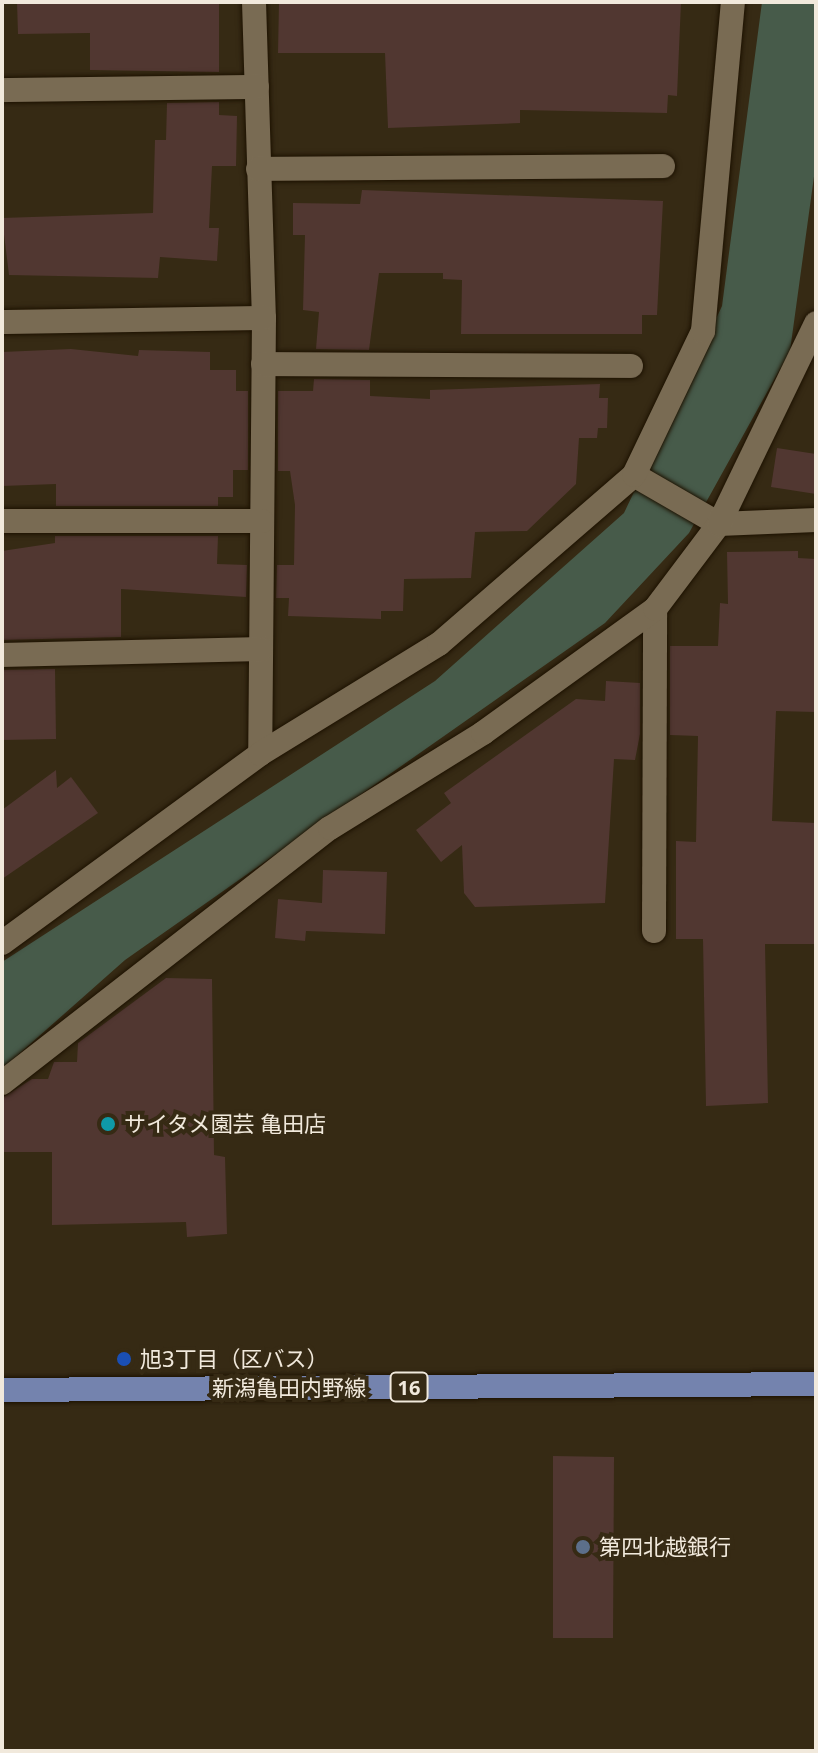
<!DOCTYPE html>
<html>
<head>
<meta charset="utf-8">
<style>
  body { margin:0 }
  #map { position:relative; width:818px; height:1753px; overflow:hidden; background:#362a14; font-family:"Noto Sans","Noto Sans JP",sans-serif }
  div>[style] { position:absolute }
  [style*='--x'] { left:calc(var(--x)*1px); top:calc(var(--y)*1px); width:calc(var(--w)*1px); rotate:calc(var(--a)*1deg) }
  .green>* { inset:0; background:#475b4a }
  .building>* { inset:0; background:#513731 }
  .roads { filter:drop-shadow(0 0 2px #1d1200) drop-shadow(0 0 2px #1d1200) }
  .minor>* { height:24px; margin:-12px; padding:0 12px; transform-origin:12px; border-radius:12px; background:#796b53 }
  .major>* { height:24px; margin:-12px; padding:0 12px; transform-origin:12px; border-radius:12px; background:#7483ae }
  .dots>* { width:22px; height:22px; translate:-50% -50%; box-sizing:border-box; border:4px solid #362a14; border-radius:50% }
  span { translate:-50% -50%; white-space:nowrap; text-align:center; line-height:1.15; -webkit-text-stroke:8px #362a14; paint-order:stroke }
  .shield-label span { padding:2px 6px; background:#362a14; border:2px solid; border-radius:6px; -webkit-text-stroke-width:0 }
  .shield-label { font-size:20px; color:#f1e9dc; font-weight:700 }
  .poi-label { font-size:22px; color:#f1e9dc }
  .left { translate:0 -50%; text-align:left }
  .street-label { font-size:22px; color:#f1e9dc }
  .frame { position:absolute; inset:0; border:4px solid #f1e9dc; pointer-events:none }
</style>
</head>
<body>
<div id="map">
  <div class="green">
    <i style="clip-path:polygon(762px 2px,816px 2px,816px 162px,790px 351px,689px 533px,605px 623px,125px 960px,2px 1069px,2px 962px,435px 681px,624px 513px,722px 306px)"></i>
  </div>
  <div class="building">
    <i style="clip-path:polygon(17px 2px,219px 2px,219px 72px,90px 70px,90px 33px,18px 34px)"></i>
    <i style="clip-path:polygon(279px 2px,681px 2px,677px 96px,668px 95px,667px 113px,520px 110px,520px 123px,388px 128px,385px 53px,278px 53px)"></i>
    <i style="clip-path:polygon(219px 102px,219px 115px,237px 116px,236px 166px,212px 166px,209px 228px,219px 228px,217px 261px,160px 257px,158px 278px,9px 275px,2px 218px,153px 213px,155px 140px,166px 140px,167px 103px)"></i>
    <i style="clip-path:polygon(362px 190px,663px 201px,657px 315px,642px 315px,642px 334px,461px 334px,462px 280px,443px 279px,443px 273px,379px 273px,369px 350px,316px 349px,319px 312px,303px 310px,305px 235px,293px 235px,293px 203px,360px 204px)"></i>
    <i style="clip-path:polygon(71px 349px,138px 356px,139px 350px,210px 352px,210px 370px,236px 370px,236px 391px,248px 391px,248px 470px,233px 470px,233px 497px,218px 497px,218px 506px,56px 506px,56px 484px,2px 486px,2px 352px)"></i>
    <i style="clip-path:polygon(314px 379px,370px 380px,370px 396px,430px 399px,430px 390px,600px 384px,599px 398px,608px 398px,607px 428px,598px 428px,597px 438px,579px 438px,576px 484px,527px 531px,475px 532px,471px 578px,404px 579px,403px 611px,381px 611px,381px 619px,288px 616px,289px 598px,276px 598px,277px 565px,294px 565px,295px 505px,290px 471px,278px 471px,278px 391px,313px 391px)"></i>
    <i style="clip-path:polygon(777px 448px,816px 454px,816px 494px,771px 487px)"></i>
    <i style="clip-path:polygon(55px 536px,218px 536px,217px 564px,247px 565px,246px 597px,121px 589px,121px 637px,2px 640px,2px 551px,55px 543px)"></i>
    <i style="clip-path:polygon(798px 551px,798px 558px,816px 559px,816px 712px,776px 711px,772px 821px,816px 823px,816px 944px,765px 944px,768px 1103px,706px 1106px,703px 939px,676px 939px,676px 841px,696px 842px,698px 736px,670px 735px,670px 646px,718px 646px,720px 603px,728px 604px,727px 552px)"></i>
    <i style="clip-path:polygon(55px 669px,56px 739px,2px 740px,2px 670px)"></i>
    <i style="clip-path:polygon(606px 681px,640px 683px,640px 734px,635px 760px,614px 759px,605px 903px,475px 907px,464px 893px,462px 845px,441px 862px,416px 830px,451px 803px,444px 793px,576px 699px,605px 701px)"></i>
    <i style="clip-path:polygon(56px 770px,57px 788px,71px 777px,98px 813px,2px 879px,2px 810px)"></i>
    <i style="clip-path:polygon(323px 870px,387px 872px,385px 934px,306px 931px,305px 941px,275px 938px,278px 899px,322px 903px)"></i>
    <i style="clip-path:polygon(166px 978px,212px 979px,214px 1155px,225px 1157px,227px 1234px,187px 1237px,186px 1222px,52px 1225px,52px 1152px,2px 1152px,2px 1098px,32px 1079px,48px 1079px,54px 1062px,77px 1062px,78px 1043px)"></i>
    <i style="clip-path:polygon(553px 1456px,614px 1457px,613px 1638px,553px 1638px)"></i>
  </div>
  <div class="roads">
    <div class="minor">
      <i style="--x:254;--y:2;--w:316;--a:88.2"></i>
      <i style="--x:264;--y:318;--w:436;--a:90.5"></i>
      <i style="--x:2;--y:90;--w:255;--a:-0.7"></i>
      <i style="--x:258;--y:169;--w:405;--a:-0.4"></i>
      <i style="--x:2;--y:322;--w:262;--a:-0.9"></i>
      <i style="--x:263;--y:364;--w:368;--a:0.3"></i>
      <i style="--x:634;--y:475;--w:98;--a:30"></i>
      <i style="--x:719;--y:524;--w:97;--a:-2.4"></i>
      <i style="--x:2;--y:521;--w:260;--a:0"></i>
      <i style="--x:2;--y:655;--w:259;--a:-1.3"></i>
      <i style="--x:654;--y:931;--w:322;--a:-89.8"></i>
      <i style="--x:2;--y:943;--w:320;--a:-36.2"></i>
      <i style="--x:260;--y:754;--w:210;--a:-31.6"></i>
      <i style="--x:439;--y:644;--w:258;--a:-40.9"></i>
      <i style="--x:634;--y:475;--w:160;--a:-64.4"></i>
      <i style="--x:703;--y:331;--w:330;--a:-84.8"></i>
      <i style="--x:2;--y:1083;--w:415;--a:-37.9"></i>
      <i style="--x:330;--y:828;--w:180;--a:-31.8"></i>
      <i style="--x:483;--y:733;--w:212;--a:-35.8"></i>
      <i style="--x:655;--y:609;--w:106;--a:-53"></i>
      <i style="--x:719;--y:524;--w:223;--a:-64.2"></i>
    </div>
    <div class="major">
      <i style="--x:2;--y:1390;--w:814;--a:-0.42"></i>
    </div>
  </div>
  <div class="dots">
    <i style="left:108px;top:1124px;background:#0f9aa8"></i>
    <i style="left:124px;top:1359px;background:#1a4fb4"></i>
    <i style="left:583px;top:1547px;background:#5c6f8a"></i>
  </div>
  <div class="shield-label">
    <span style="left:409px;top:1387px">16</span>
  </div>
  <div class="poi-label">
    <span class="left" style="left:124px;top:1124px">サイタメ園芸 亀田店</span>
    <span class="left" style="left:140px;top:1359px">旭3丁目（区バス）</span>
    <span class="left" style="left:599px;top:1547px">第四北越銀行</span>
  </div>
  <div class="street-label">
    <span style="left:289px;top:1388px">新潟亀田内野線</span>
  </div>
  <div class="frame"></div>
</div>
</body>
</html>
